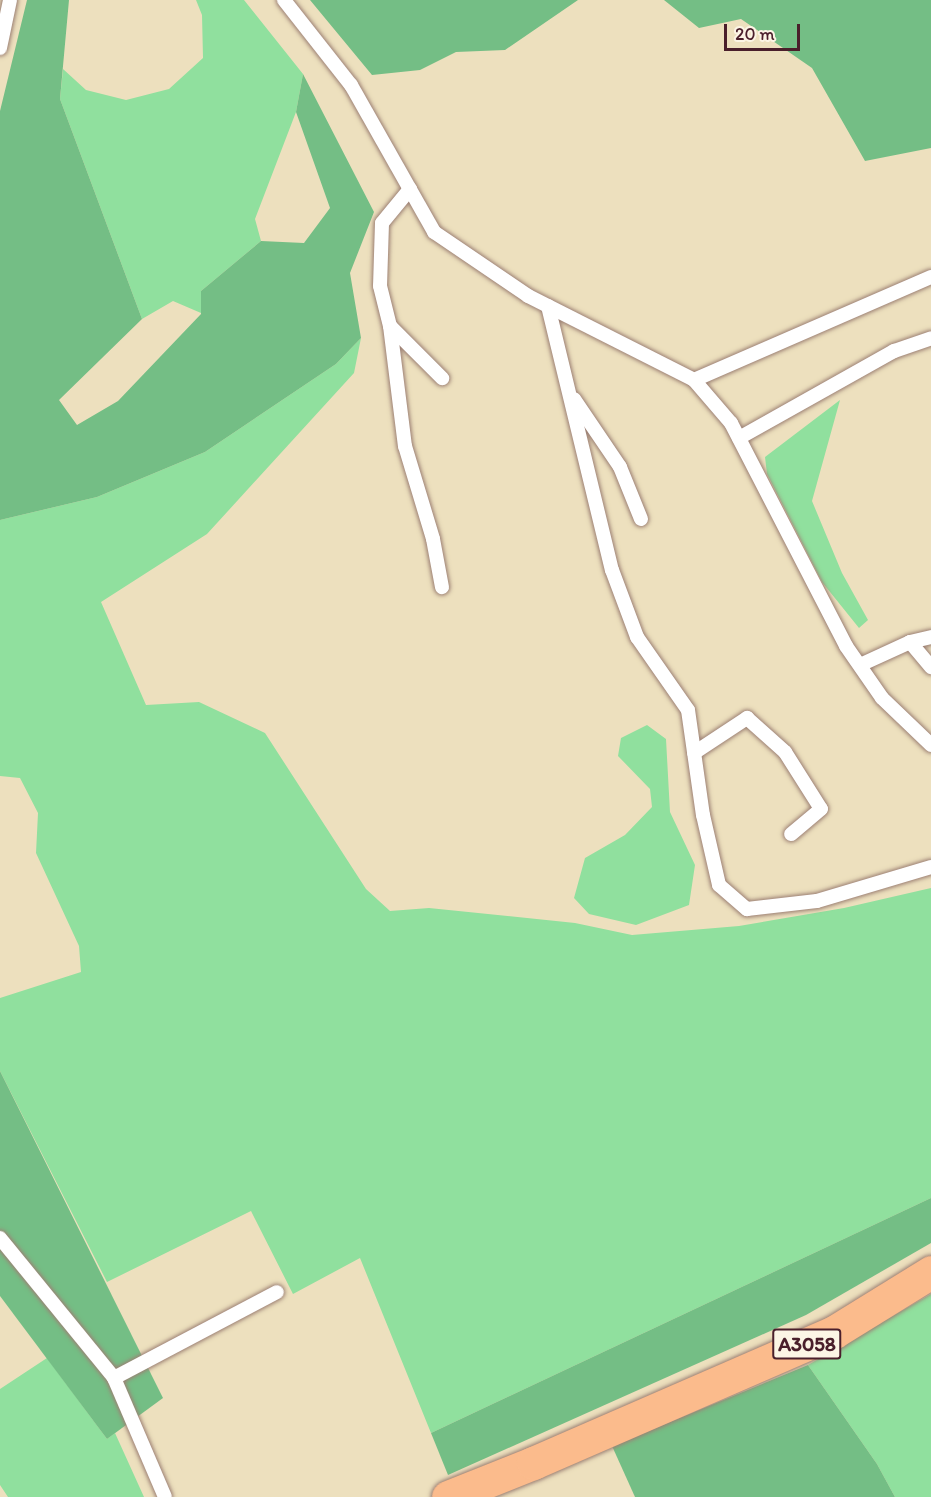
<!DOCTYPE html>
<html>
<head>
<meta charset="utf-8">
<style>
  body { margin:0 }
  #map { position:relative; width:931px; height:1497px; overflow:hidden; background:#ede0be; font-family:Itim,sans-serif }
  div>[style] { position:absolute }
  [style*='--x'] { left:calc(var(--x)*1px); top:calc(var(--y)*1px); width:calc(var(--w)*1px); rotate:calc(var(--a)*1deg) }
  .green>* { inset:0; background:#90e09e }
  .forest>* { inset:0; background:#74be85 }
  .roads { filter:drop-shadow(0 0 2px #9c8074) drop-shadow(0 0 2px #9c8074) }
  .lane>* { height:14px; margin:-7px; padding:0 7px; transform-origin:7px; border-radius:7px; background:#fff }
  .primary>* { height:33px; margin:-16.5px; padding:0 16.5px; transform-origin:16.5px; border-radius:16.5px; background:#fbbb8c }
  span { translate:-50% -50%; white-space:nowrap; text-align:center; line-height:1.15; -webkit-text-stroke:4.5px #fcf5e5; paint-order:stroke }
  .shield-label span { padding:2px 4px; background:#fcf5e5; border:2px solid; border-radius:4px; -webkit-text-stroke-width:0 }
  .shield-label { font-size:20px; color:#4a1f2b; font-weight:700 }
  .scale { position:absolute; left:724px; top:24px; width:76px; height:27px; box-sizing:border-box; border:3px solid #4a1f2b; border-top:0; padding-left:8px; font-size:18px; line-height:21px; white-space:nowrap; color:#4a1f2b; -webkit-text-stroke:4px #fcf5e5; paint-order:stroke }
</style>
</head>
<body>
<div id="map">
  <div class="green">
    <i style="clip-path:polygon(196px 0,244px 0,303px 74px,296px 112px,255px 219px,261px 241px,201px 291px,201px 313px,173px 301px,142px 319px,60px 99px,63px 69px,86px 90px,126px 100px,169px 89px,203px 58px,202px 15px)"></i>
    <i style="clip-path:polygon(361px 338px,354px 373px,207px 534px,101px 602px,146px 705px,199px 702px,265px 733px,366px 889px,390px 911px,429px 908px,575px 923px,632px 935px,739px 926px,844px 908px,931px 888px,931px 1198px,431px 1433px,360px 1258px,293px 1294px,251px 1211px,107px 1282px,0 1071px,0 998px,81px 972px,79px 946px,36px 853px,38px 813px,20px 778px,0 776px,0 520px,97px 497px,205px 452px,336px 364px)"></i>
    <i style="clip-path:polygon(840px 400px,812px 501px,842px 573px,868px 620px,859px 628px,822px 582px,767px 474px,765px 457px)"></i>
    <i style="clip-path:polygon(647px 725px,666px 739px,670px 812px,695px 865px,689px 905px,636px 925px,589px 914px,574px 898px,585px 858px,625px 835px,652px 807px,650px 789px,618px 756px,621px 738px)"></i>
    <i style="clip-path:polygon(931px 1294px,931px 1497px,895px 1497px,877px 1464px,808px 1365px)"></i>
    <i style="clip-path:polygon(47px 1358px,107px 1439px,115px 1433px,144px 1497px,8px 1497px,0 1485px,0 1389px)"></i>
  </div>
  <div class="forest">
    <i style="clip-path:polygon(27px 0,69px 0,60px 99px,142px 319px,59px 400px,77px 425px,118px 401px,201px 314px,201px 291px,261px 241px,304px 243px,330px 208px,296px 112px,303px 74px,374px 212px,350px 273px,361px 338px,336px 364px,205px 452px,97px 497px,0 520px,0 111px)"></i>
    <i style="clip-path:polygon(310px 0,578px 0,505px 50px,456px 52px,420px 70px,372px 75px)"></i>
    <i style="clip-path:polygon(664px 0,931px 0,931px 148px,865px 161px,812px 68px,741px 19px,699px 28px)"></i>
    <i style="clip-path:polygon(0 1071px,163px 1398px,107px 1439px,0 1296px)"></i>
    <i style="clip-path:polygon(931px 1198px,931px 1243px,806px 1315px,448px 1475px,431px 1433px)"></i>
    <i style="clip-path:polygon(808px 1365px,877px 1464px,895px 1497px,635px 1497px,612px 1446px)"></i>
  </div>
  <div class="roads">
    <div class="lane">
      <i style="--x:284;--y:0;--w:108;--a:51.8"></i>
      <i style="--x:351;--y:85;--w:169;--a:60.5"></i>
      <i style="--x:434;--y:232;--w:114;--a:34.2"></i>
      <i style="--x:528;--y:296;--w:186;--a:26.8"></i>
      <i style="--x:694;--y:380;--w:57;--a:49.3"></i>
      <i style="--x:731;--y:423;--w:251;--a:62.7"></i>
      <i style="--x:846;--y:646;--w:63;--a:55.3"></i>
      <i style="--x:882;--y:698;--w:68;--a:43.8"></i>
      <i style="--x:0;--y:48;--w:49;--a:-78.2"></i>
      <i style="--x:410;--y:189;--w:44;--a:129.5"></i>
      <i style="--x:382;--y:223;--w:63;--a:91.8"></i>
      <i style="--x:380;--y:286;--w:41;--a:76"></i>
      <i style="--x:390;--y:326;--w:121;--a:82.9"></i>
      <i style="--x:405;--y:446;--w:97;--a:73.2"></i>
      <i style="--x:433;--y:539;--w:49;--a:79.4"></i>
      <i style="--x:548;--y:306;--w:272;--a:76.4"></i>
      <i style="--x:612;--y:570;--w:72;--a:69.5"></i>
      <i style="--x:637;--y:637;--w:89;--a:55.1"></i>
      <i style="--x:688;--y:710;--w:106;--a:81.9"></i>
      <i style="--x:703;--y:815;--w:72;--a:77.1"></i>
      <i style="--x:719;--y:885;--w:37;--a:41"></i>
      <i style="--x:747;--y:909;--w:70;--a:-6.5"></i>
      <i style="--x:817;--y:901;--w:119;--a:-16.6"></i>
      <i style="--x:390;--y:326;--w:74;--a:45"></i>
      <i style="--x:694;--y:380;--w:258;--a:-23.5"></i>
      <i style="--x:574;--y:399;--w:82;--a:55.9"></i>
      <i style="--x:620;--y:467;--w:56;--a:68"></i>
      <i style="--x:739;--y:438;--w:178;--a:-29.3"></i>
      <i style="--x:894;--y:351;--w:39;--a:-19"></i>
      <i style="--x:910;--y:642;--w:22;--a:-13"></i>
      <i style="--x:860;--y:665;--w:55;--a:-24.7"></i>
      <i style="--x:910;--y:642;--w:33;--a:50"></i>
      <i style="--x:694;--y:753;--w:64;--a:-33.4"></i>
      <i style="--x:747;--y:718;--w:51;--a:41.8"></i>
      <i style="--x:785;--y:752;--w:67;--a:57.7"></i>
      <i style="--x:821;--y:809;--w:39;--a:140"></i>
      <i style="--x:0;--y:1238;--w:181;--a:50.8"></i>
      <i style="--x:114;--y:1378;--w:129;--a:66.8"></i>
      <i style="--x:114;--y:1378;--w:184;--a:-27.8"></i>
    </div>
    <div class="primary">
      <i style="--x:448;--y:1497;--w:92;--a:-21.8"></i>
      <i style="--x:533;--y:1463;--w:328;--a:-23.5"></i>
      <i style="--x:834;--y:1332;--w:114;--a:-31.7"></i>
    </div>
  </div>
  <div class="shield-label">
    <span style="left:807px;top:1344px">A3058</span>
  </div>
  <div class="scale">20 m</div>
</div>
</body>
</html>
